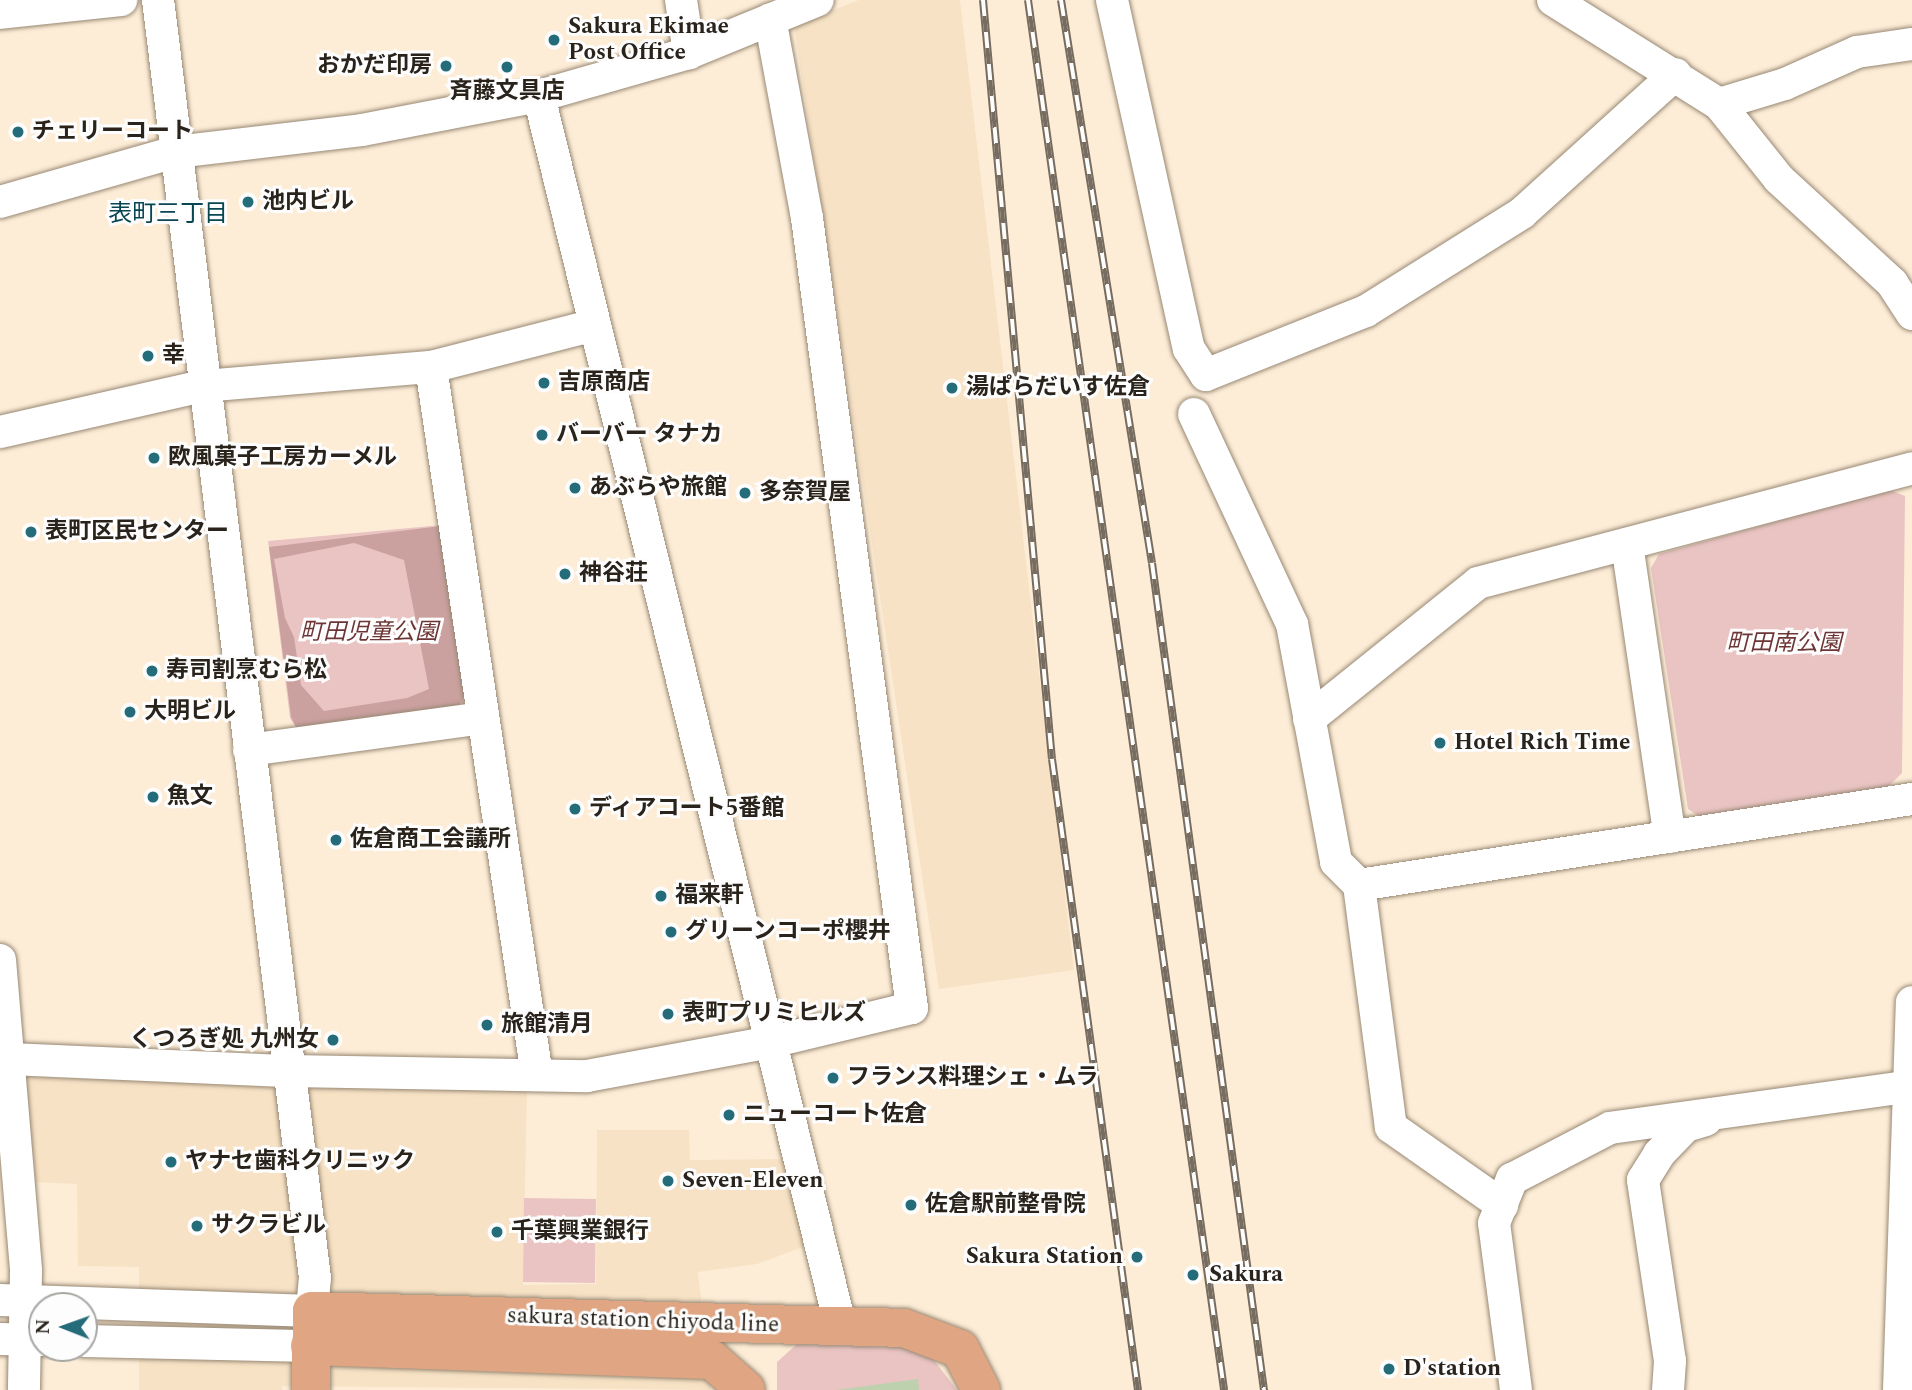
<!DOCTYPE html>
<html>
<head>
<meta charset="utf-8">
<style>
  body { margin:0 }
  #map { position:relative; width:1912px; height:1390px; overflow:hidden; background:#fdedd7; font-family:Spectral,"Noto Sans JP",serif }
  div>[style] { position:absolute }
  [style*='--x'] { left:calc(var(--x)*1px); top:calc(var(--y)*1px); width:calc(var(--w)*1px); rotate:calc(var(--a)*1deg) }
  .built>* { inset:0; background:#f7e2c5 }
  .green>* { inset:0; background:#eac4c3 }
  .forest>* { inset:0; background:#cba1a0 }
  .water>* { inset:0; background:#bed1af }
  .roads { filter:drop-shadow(0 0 2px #978874) drop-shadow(0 0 2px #978874) }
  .minor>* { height:32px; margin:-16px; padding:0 16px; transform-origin:16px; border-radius:16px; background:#fff }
  .major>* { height:38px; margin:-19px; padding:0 19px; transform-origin:19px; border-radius:19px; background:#e0a582 }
  .rail>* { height:8px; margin-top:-4px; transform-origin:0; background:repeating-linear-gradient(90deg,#fdfdfd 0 16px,#766c5f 0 32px); box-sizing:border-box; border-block:2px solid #766c5f }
  .dots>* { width:19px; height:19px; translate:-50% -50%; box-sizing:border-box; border:4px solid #fdfdfd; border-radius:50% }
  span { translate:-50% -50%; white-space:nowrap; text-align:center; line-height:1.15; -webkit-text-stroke:6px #fdfdfd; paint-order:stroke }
  .poi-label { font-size:23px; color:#29231b; font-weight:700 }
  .left { translate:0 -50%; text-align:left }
  .right { translate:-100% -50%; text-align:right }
  .park-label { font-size:23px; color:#6d3535; font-style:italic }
  .street-label { font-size:23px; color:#29231b }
  .neighbourhood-label { font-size:24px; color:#084651 }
  .north { position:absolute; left:28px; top:1292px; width:70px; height:70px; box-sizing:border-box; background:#fdfdfd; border:2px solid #a8a6a3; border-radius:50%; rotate:271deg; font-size:19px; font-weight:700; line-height:28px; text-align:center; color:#29231b }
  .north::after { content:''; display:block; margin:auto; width:24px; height:32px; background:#256c7a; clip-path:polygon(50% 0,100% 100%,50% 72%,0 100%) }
</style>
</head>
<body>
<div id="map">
  <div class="built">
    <i style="clip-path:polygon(859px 0,960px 0,1074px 970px,939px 989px,794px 25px)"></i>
    <i style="clip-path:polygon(26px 1077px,527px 1090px,523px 1285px,596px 1284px,597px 1130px,689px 1130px,690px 1160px,788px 1159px,808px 1245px,757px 1264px,698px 1272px,711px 1390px,282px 1386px,282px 1390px,139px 1390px,139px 1267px,78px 1266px,77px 1184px,30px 1182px)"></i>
  </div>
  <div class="green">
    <i style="clip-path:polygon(1890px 490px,1905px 496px,1902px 773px,1887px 788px,1700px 817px,1688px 809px,1651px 568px,1659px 554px)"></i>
    <i style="clip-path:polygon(442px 525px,469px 695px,456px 712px,299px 733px,290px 718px,268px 541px)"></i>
    <i style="clip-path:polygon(524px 1198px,596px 1199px,595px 1283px,523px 1282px)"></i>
    <i style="clip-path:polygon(797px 1344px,914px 1348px,933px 1359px,957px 1390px,777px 1390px,777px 1362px)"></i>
  </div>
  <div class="forest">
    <i style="clip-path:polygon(evenodd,441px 526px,468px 692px,455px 710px,299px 733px,291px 717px,269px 547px,441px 526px,354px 543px,404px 560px,429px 689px,407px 698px,324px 711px,301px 685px,294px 637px,285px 618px,274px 559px,354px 543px)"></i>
  </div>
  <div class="water">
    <i style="clip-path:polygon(918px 1379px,919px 1390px,836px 1390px)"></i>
  </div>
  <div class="roads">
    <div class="minor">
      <i style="--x:681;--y:0;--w:54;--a:81.4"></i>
      <i style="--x:1112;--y:0;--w:357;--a:77.6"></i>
      <i style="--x:1189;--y:349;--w:31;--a:57"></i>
      <i style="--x:1206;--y:375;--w:172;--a:-21.8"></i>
      <i style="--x:1366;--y:311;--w:184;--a:-32.1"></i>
      <i style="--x:1522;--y:213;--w:207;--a:-42.1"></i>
      <i style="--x:1553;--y:0;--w:196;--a:32.1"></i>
      <i style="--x:1719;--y:104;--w:96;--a:51.3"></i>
      <i style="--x:1779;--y:179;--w:154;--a:42.6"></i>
      <i style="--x:1892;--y:283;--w:37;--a:57"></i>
      <i style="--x:0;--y:13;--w:122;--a:-6.1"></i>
      <i style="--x:539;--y:96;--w:1268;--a:76.23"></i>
      <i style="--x:1719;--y:104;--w:69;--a:-16.9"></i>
      <i style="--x:1785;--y:84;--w:79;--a:-24"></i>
      <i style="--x:1857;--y:52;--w:56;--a:-8.3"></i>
      <i style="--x:0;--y:202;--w:183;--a:-15.9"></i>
      <i style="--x:176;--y:152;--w:187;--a:-6.7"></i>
      <i style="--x:362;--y:130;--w:180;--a:-10.9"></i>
      <i style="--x:539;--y:96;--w:156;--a:-16"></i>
      <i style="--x:689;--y:53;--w:139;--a:-22.3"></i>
      <i style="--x:431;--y:367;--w:716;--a:81.49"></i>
      <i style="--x:1194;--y:414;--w:232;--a:65"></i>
      <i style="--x:1292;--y:624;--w:242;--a:79.5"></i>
      <i style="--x:1336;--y:862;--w:33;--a:45"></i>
      <i style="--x:1359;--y:885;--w:244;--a:82.5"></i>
      <i style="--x:1391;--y:1127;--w:136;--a:35.1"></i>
      <i style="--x:0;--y:432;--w:208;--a:-12.8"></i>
      <i style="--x:203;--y:386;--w:229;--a:-4.8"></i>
      <i style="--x:431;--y:367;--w:169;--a:-14.4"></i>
      <i style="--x:1627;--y:544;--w:296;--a:81.7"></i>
      <i style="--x:1309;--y:719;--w:217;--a:-38.8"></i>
      <i style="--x:1478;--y:583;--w:449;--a:-14.8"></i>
      <i style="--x:249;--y:750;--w:236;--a:-7.8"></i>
      <i style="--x:1359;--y:885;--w:560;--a:-8.84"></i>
      <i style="--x:0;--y:960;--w:312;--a:85.2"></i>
      <i style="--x:26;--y:1271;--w:119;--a:91"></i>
      <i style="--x:10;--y:1059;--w:280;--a:2.5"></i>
      <i style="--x:290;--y:1071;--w:297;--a:1"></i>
      <i style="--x:587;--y:1076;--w:187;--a:-10.5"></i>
      <i style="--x:771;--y:1042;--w:145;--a:-13.6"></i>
      <i style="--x:912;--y:1008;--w:797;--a:-97.57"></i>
      <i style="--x:807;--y:218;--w:202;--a:-100.5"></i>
      <i style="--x:0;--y:1300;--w:312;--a:2"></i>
      <i style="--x:312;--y:1311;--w:33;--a:-85"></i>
      <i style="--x:315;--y:1278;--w:1288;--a:-97"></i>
      <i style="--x:0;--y:1339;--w:42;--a:1.4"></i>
      <i style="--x:84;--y:1341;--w:226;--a:1.3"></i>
      <i style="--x:1516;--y:1390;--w:168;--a:-97.5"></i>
      <i style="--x:1494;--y:1223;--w:48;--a:-67.8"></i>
      <i style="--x:1512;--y:1179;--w:110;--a:-27.5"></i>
      <i style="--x:1610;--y:1128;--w:305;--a:-7.9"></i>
      <i style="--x:1668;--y:1390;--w:29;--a:-86"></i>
      <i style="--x:1670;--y:1361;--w:183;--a:-98.5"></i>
      <i style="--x:1643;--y:1180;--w:31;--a:-58"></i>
      <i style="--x:1659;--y:1154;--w:39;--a:-46"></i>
      <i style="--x:1686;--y:1126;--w:21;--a:-17"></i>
      <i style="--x:1899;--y:1390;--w:388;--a:-88.1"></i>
    </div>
    <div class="major">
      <i style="--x:310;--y:1346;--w:402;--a:2"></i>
      <i style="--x:712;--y:1360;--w:45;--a:41.4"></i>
      <i style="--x:311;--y:1390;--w:79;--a:-89.3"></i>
      <i style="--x:312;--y:1311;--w:592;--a:1.64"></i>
      <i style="--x:904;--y:1328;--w:60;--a:20.6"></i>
      <i style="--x:960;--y:1349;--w:46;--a:62.9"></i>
    </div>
  </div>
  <div class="rail">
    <i style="--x:983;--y:0;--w:762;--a:84.81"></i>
    <i style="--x:1052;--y:759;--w:637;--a:82.24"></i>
    <i style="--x:1028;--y:0;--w:1404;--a:81.97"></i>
    <i style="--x:1061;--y:0;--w:570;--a:80.82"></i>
    <i style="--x:1152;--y:563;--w:835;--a:82.29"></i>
  </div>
  <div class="dots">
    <i style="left:554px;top:40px;background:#256c7a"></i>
    <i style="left:446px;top:66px;background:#256c7a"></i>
    <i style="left:507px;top:67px;background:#256c7a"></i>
    <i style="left:18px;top:132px;background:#256c7a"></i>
    <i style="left:248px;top:202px;background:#256c7a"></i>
    <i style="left:148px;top:356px;background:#256c7a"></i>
    <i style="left:544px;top:383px;background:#256c7a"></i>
    <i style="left:952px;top:388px;background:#256c7a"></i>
    <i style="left:542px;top:435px;background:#256c7a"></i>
    <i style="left:154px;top:458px;background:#256c7a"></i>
    <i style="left:575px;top:488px;background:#256c7a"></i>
    <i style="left:745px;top:493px;background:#256c7a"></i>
    <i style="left:31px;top:532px;background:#256c7a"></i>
    <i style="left:565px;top:574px;background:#256c7a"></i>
    <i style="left:152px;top:671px;background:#256c7a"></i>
    <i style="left:130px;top:712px;background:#256c7a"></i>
    <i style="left:1440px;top:743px;background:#256c7a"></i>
    <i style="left:153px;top:797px;background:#256c7a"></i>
    <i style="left:575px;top:809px;background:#256c7a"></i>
    <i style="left:336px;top:840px;background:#256c7a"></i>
    <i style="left:661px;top:896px;background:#256c7a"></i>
    <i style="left:671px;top:932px;background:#256c7a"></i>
    <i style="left:668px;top:1014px;background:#256c7a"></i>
    <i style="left:487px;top:1025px;background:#256c7a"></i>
    <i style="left:333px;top:1040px;background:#256c7a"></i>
    <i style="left:833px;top:1078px;background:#256c7a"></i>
    <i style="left:729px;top:1115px;background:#256c7a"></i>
    <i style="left:171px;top:1162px;background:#256c7a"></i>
    <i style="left:668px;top:1181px;background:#256c7a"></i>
    <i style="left:911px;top:1205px;background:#256c7a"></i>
    <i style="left:197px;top:1226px;background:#256c7a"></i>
    <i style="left:497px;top:1232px;background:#256c7a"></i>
    <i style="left:1137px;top:1257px;background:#256c7a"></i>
    <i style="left:1193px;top:1275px;background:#256c7a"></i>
    <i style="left:1389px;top:1369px;background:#256c7a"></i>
  </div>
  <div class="poi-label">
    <span class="left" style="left:568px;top:40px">Sakura Ekimae<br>Post Office</span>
    <span class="right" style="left:432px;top:66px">おかだ印房</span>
    <span style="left:507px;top:92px">斉藤文具店</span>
    <span class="left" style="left:32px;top:132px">チェリーコート</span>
    <span class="left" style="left:262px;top:202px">池内ビル</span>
    <span class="left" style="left:162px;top:356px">幸</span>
    <span class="left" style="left:558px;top:383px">吉原商店</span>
    <span class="left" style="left:966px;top:388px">湯ぱらだいす佐倉</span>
    <span class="left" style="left:556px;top:435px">バーバー タナカ</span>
    <span class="left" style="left:168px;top:458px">欧風菓子工房カーメル</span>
    <span class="left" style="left:589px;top:488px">あぶらや旅館</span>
    <span class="left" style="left:759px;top:493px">多奈賀屋</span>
    <span class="left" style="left:45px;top:532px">表町区民センター</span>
    <span class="left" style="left:579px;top:574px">神谷荘</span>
    <span class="left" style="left:166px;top:671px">寿司割烹むら松</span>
    <span class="left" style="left:144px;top:712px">大明ビル</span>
    <span class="left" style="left:1454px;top:743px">Hotel Rich Time</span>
    <span class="left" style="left:167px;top:797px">魚文</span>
    <span class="left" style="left:589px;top:809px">ディアコート5番館</span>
    <span class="left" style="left:350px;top:840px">佐倉商工会議所</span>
    <span class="left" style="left:675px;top:896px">福来軒</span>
    <span class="left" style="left:685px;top:932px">グリーンコーポ櫻井</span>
    <span class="left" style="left:682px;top:1014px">表町プリミヒルズ</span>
    <span class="left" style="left:501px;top:1025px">旅館清月</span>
    <span class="right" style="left:319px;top:1040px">くつろぎ処 九州女</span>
    <span class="left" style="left:847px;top:1078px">フランス料理シェ・ムラ</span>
    <span class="left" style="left:743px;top:1115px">ニューコート佐倉</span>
    <span class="left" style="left:185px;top:1162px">ヤナセ歯科クリニック</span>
    <span class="left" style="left:682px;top:1181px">Seven-Eleven</span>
    <span class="left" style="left:925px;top:1205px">佐倉駅前整骨院</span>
    <span class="left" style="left:211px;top:1226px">サクラビル</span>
    <span class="left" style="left:511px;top:1232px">千葉興業銀行</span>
    <span class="right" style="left:1123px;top:1257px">Sakura Station</span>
    <span class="left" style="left:1209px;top:1275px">Sakura</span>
    <span class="left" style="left:1403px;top:1369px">D'station</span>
  </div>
  <div class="park-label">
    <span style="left:369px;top:633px">町田児童公園</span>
    <span style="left:1784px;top:644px">町田南公園</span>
  </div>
  <div class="street-label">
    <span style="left:643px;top:1321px;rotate:2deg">sakura station chiyoda line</span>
  </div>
  <div class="neighbourhood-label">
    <span style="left:168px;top:215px">表町三丁目</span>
  </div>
  <div class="north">N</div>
</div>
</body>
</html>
